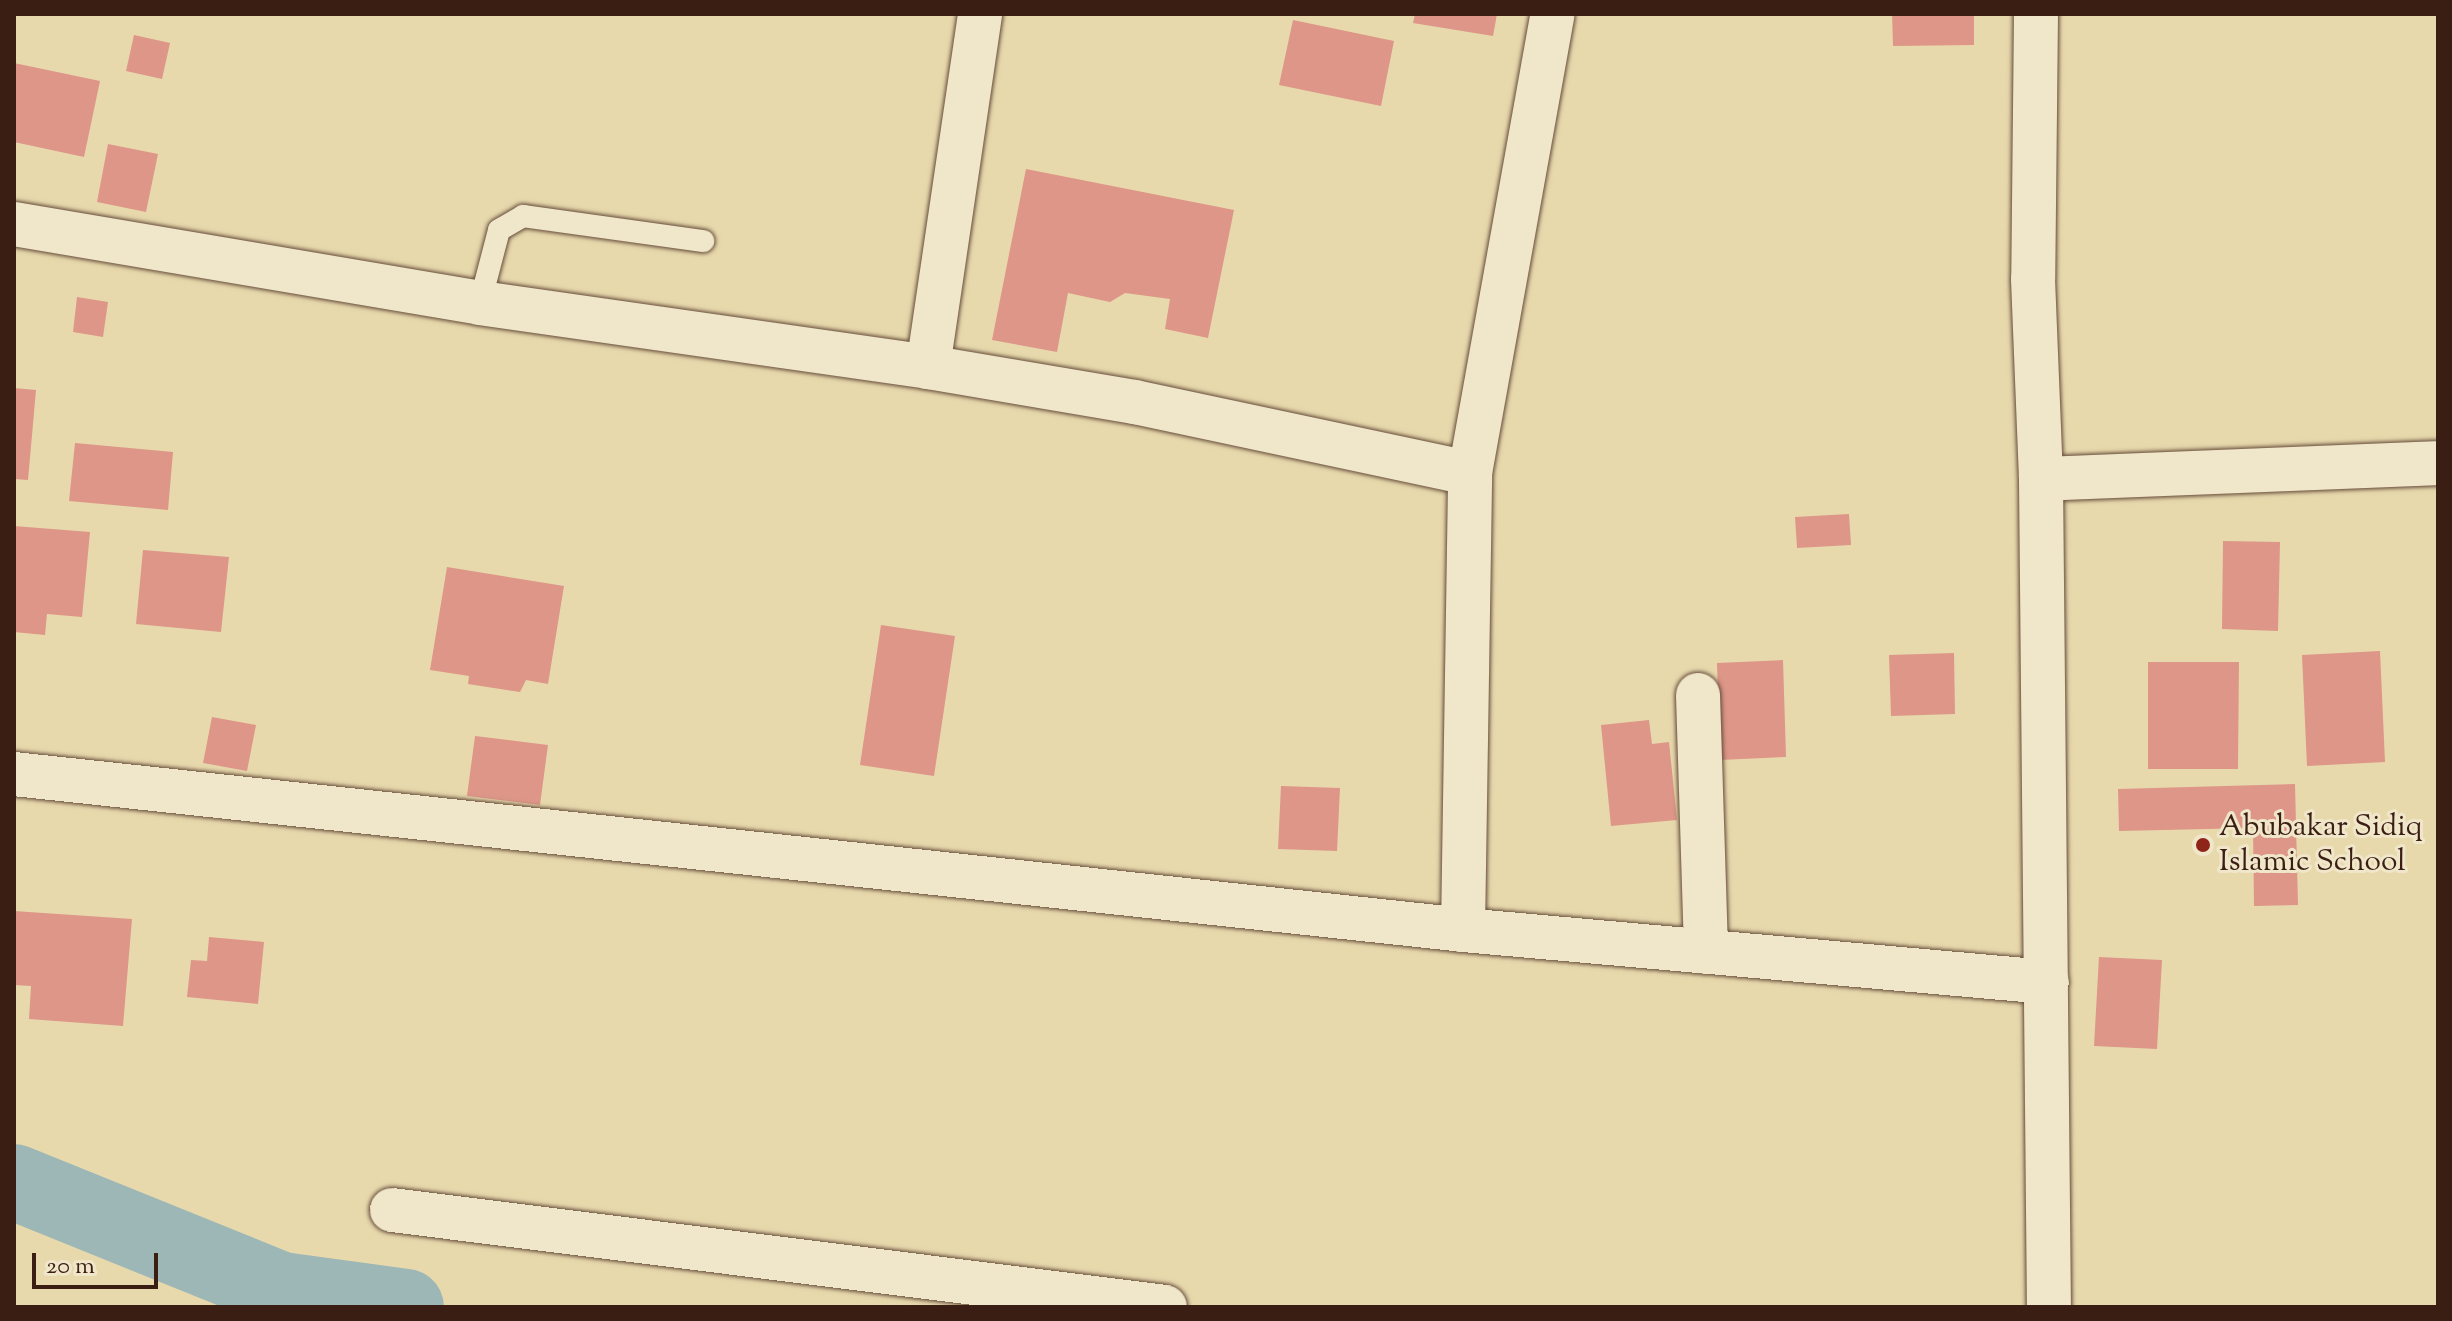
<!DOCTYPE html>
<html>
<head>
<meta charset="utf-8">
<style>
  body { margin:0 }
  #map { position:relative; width:2452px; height:1321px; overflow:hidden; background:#e8d9ad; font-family:"Sorts Mill Goudy",serif }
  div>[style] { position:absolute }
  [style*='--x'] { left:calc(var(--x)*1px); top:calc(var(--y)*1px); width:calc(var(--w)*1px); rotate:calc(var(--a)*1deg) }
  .river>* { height:76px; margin:-38px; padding:0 38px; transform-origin:38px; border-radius:38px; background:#9cb7b6 }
  .building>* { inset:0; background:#dd9688 }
  .roads { filter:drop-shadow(0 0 2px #664d3a) drop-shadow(0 0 2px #664d3a) }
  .service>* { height:22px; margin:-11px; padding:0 11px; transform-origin:11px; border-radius:11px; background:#f0e6ca }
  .minor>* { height:44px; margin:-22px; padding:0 22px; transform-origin:22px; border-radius:22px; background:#f0e6ca }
  .dots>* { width:22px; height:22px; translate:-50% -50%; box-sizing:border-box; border:4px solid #f0e6ca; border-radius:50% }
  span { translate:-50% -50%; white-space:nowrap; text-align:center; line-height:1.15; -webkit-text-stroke:6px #f0e6ca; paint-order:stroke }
  .poi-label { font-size:30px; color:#3a1e13 }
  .left { translate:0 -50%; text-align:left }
  .frame { position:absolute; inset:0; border:16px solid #3a1e13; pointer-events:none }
  .scale { position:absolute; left:32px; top:1253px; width:126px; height:36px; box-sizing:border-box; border:4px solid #3a1e13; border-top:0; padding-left:10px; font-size:24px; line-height:28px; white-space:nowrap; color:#3a1e13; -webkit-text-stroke:6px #f0e6ca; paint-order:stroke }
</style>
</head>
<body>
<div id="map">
  <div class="river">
    <i style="--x:14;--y:1182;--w:288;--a:22"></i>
    <i style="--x:281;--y:1290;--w:126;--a:7.7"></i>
  </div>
  <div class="building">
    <i style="clip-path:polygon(1415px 14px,1497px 14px,1493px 36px,1413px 23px)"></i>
    <i style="clip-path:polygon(1892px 14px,1974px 14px,1974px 45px,1893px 46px)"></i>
    <i style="clip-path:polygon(1293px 20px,1394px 41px,1381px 106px,1279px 85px)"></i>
    <i style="clip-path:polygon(134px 35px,170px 43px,162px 79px,126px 71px)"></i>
    <i style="clip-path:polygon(14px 63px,100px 81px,84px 157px,14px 142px)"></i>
    <i style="clip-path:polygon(108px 144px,158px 154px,146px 212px,97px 202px)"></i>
    <i style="clip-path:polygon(1026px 169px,1234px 210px,1208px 338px,1165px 329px,1170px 299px,1125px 293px,1110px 302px,1068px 293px,1057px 352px,992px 340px)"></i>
    <i style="clip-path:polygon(77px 297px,108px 302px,103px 337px,73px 332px)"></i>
    <i style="clip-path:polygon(14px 388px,36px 390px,28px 480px,14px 479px)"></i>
    <i style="clip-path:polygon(75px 443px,173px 452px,168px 510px,69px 501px)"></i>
    <i style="clip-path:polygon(1849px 514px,1851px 545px,1797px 548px,1795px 517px)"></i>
    <i style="clip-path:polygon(14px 526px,90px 532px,82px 617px,47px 614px,45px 635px,14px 632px)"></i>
    <i style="clip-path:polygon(2223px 541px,2280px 542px,2278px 631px,2222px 629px)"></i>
    <i style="clip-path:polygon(143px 550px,229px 557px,221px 632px,136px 624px)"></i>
    <i style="clip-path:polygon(447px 567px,564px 586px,548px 684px,526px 680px,520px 692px,468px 684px,469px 676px,430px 670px)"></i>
    <i style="clip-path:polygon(881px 625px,955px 636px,934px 776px,860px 765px)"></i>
    <i style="clip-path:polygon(2380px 651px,2385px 762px,2307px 766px,2302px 655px)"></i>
    <i style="clip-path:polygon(1954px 653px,1955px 714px,1891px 716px,1889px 655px)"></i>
    <i style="clip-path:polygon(1783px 660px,1786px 757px,1720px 760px,1717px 663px)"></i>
    <i style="clip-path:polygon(2148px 662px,2239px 662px,2238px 769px,2148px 769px)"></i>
    <i style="clip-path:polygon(212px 717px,256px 725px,247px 771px,203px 763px)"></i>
    <i style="clip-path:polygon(1649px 720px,1652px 744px,1669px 742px,1677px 820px,1611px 826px,1601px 725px)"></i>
    <i style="clip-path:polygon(475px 736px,548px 745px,540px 805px,467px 796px)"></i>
    <i style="clip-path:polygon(2295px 784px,2298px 905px,2254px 906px,2253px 828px,2119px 831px,2118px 789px)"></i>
    <i style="clip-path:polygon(1281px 786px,1340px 788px,1337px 851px,1278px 849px)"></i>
    <i style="clip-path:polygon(14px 911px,132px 919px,123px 1026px,29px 1019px,31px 986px,14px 985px)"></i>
    <i style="clip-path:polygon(209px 937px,264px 942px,258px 1004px,187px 997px,191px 960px,207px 961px)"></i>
    <i style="clip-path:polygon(2099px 957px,2162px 960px,2157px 1049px,2094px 1046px)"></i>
  </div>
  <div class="roads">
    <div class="service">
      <i style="--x:480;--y:303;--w:75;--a:-75.4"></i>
      <i style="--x:499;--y:230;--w:28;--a:-30"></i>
      <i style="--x:523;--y:216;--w:182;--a:7.9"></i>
    </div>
    <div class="minor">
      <i style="--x:2036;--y:14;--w:265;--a:90.6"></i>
      <i style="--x:2033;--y:279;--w:200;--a:87.7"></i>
      <i style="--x:2041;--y:479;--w:828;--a:89.45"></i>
      <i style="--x:14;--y:224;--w:473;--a:9.6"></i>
      <i style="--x:480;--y:303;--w:453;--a:8.1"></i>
      <i style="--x:928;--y:367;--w:210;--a:9.6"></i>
      <i style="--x:1135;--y:402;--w:342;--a:12"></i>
      <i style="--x:928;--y:367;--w:357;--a:-81.6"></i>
      <i style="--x:2041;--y:479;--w:397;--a:-2.3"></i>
      <i style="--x:1698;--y:695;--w:257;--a:88.2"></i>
      <i style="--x:14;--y:774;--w:1457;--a:6.14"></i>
      <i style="--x:1463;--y:930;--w:586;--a:5.09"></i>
      <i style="--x:1463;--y:930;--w:457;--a:-89.1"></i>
      <i style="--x:1470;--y:473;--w:466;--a:-79.8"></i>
      <i style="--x:392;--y:1210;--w:779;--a:7.15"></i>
    </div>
  </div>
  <div class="dots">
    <i style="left:2203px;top:845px;background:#8f2418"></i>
  </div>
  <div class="poi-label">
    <span class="left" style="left:2219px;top:845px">Abubakar Sidiq<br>Islamic School</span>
  </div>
  <div class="frame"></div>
  <div class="scale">20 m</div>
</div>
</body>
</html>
